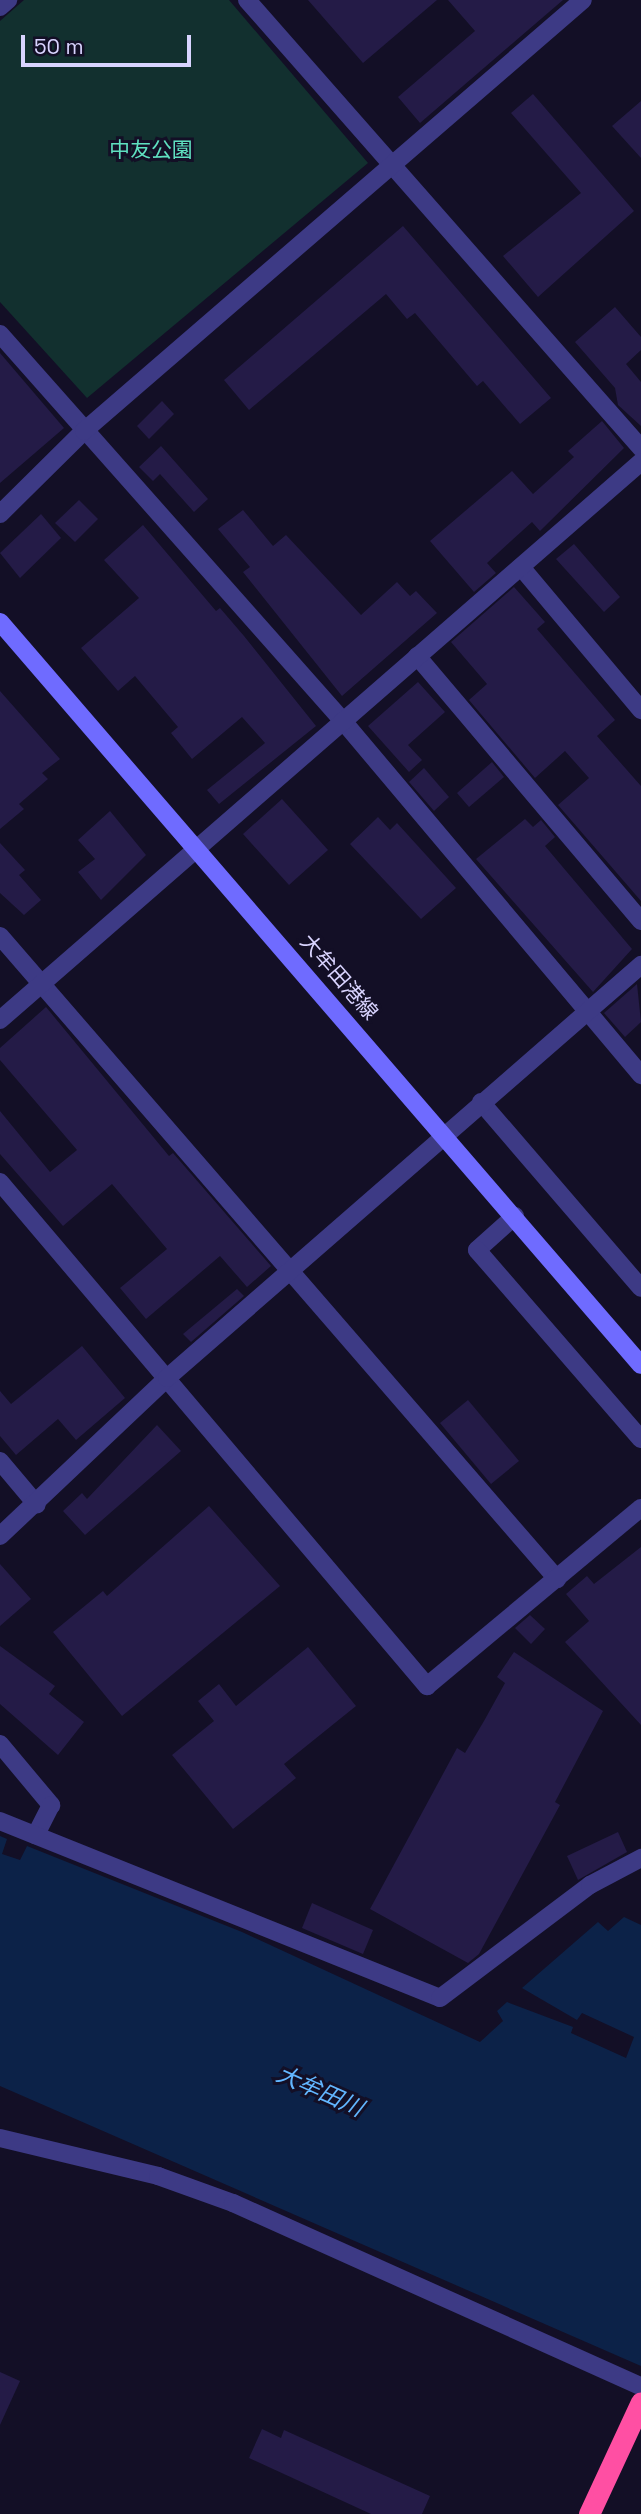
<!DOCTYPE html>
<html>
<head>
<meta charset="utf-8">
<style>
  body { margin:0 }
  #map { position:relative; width:641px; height:2514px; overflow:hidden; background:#130f26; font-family:"Space Grotesk","Noto Sans JP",sans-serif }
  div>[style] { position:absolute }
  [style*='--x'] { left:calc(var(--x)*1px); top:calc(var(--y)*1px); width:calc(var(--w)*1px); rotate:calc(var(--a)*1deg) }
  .green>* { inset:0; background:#12302f }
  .water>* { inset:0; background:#0c2248 }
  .building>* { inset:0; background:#241b47 }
  .minor>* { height:18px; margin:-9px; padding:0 9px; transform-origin:9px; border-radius:9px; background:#3d3a85 }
  .tertiary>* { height:18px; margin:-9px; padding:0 9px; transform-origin:9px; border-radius:9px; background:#3d3a85 }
  .secondary>* { height:18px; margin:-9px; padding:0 9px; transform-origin:9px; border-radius:9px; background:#6f6bff }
  .motorway>* { height:21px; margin:-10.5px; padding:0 10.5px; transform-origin:10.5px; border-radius:10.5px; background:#ff4fa3 }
  span { translate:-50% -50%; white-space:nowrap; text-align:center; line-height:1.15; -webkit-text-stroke:6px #130f26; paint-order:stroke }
  .park-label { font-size:21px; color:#5fe0c0 }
  .street-label { font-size:21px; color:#d9d4ff }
  .water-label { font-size:23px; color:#62b6ff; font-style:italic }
  .scale { position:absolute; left:21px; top:35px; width:170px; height:32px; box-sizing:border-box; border:4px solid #d9d4ff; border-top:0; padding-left:9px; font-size:21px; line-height:24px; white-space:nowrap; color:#d9d4ff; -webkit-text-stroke:5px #130f26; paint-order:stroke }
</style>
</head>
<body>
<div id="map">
  <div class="green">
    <i style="clip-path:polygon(24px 0,229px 0,368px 163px,87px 398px,0 302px,0 21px)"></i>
  </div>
  <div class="water">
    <i style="clip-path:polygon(0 1836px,7px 1839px,2px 1854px,20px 1860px,27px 1846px,242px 1932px,480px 2042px,503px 2021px,497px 2011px,507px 2002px,573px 2027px,571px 2033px,626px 2058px,634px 2037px,582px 2013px,577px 2020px,522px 1988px,598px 1922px,608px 1931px,624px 1917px,641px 1925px,641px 2366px,0 2086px)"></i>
  </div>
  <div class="building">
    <i style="clip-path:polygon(308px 0,437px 0,363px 63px)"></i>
    <i style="clip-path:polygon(448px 0,563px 0,420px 123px,398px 97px,475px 31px)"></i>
    <i style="clip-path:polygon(533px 94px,634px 211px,538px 297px,503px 256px,581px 193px,511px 113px)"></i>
    <i style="clip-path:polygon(641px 101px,641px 158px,612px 126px)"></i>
    <i style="clip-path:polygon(403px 226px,551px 398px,520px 424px,483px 381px,477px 386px,415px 313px,407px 319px,386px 294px,249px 410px,224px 380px)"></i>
    <i style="clip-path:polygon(615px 307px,641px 337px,641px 350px,626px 364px,641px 382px,641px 426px,618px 405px,615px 388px,575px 342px)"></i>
    <i style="clip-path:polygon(0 353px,64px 428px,0 483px)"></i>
    <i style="clip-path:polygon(162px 401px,174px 414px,149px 439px,137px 426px)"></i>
    <i style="clip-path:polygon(602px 421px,624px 448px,540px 531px,532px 522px,487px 563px,496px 573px,474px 592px,430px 541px,512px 471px,533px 494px,574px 457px,568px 451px)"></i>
    <i style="clip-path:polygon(161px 446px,208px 499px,194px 512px,160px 474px,153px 481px,139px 467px)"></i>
    <i style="clip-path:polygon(79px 500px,98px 519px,75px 542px,55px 523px)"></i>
    <i style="clip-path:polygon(243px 510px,273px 546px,286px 535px,361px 615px,397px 582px,410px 596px,416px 591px,437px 613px,342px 696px,243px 572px,250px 567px,218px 529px)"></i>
    <i style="clip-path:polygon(41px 514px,61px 538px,20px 578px,0 553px)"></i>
    <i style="clip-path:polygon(143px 525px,216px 611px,220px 608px,244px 636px,316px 726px,219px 804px,207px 790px,265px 743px,242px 717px,192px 759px,171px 733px,178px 727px,135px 676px,118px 691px,81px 648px,139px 598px,104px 560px)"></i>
    <i style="clip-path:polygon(574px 544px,620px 597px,604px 612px,556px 559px)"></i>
    <i style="clip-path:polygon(514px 587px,545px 622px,537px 629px,615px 720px,597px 736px,641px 786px,641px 901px,558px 805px,589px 778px,565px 751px,535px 778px,469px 700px,487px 684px,451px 642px)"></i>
    <i style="clip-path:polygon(418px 682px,445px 712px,408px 745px,422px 760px,409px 772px,368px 726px)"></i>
    <i style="clip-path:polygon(0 691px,60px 759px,42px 773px,48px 779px,19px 804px,24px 809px,0 829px)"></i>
    <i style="clip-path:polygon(492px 762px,504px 777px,469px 807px,457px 793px)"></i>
    <i style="clip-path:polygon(424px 768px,449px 797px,434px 811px,409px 782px)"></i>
    <i style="clip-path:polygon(282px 799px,328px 850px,289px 885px,243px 834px)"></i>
    <i style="clip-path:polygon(110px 811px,146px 855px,101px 900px,78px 872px,95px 859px,78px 840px)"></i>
    <i style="clip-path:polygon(378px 817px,390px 830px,397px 823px,456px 888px,421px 919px,350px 844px)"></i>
    <i style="clip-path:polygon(525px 819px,533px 827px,541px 820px,555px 837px,545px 846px,632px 949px,593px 992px,476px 859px)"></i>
    <i style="clip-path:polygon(0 843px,25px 870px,19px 875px,41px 900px,24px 915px,0 893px)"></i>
    <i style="clip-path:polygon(637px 984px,641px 1022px,625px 1037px,604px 1013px)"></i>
    <i style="clip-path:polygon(46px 1007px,169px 1156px,173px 1153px,271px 1266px,247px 1287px,220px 1256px,146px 1319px,120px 1288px,167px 1249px,112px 1184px,63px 1226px,0 1154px,0 1111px,50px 1172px,77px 1150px,0 1060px,0 1048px)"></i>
    <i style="clip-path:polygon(237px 1289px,244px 1296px,191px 1342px,183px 1334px)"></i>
    <i style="clip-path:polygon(82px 1346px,125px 1398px,76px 1440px,58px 1419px,16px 1455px,0 1436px,0 1391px,11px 1404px)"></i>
    <i style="clip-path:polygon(468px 1400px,519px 1461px,491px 1484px,440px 1423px)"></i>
    <i style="clip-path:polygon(157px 1425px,181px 1451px,85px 1535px,63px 1511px,82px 1493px,87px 1499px)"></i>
    <i style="clip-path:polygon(209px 1506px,280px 1586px,122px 1716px,53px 1632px,103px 1591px,107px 1596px)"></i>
    <i style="clip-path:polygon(641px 1547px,641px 1725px,565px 1642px,589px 1621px,566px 1594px,587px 1576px,594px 1584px)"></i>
    <i style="clip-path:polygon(0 1564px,31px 1599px,0 1626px)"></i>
    <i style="clip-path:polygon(530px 1615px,545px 1629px,531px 1644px,515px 1628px)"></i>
    <i style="clip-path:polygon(0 1646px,55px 1686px,49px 1694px,84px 1722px,58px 1755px,0 1704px)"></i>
    <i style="clip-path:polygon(308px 1647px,356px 1706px,284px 1764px,296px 1778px,233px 1829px,172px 1755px,214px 1721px,198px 1701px,219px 1684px,236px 1706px)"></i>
    <i style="clip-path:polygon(514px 1652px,603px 1711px,555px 1802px,560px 1805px,479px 1954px,468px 1963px,370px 1909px,457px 1748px,465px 1753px,484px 1721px,505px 1683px,497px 1677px)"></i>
    <i style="clip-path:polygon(618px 1832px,627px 1852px,578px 1880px,567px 1856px)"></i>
    <i style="clip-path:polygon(312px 1903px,373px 1930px,363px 1954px,302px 1928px)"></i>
    <i style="clip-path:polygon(0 2372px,20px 2381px,0 2425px)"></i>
    <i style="clip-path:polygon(262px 2429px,281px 2438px,284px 2430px,430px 2496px,422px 2514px,371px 2514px,249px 2458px)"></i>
  </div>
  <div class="minor">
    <i style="--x:247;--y:0;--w:597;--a:48.67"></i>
    <i style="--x:0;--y:7;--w:11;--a:-41"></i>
    <i style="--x:0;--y:334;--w:517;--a:48.45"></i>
    <i style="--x:343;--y:721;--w:463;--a:49.9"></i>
    <i style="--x:0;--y:514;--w:118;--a:-44.7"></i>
    <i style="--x:84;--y:431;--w:659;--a:-40.82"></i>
    <i style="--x:521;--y:567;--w:187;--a:50"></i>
    <i style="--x:417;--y:656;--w:347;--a:49.8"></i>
    <i style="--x:0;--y:936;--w:851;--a:49.1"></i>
    <i style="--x:0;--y:1020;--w:850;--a:-41.04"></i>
    <i style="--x:481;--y:1102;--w:245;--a:49.3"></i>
    <i style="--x:0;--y:1182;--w:661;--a:49.73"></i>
    <i style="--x:427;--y:1686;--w:278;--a:-39.8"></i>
    <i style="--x:515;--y:1216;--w:51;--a:138.2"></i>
    <i style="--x:477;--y:1250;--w:250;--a:49.1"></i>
    <i style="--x:0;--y:1461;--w:57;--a:49.9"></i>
    <i style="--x:0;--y:1536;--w:230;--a:-43.4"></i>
    <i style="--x:167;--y:1378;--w:629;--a:-41.07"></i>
    <i style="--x:0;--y:1744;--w:80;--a:50.1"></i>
    <i style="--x:51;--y:1805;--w:34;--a:117"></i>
    <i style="--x:0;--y:1821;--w:474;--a:21.9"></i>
    <i style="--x:440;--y:1998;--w:188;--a:-37"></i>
    <i style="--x:590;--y:1885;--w:58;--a:-27.9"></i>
  </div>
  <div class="tertiary">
    <i style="--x:0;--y:2138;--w:163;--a:13.5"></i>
    <i style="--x:158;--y:2176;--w:80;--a:19.8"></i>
    <i style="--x:233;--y:2203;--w:447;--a:24.2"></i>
  </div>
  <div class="secondary">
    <i style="--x:0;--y:622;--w:981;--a:49.22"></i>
  </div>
  <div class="motorway">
    <i style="--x:589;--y:2514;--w:123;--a:-65.1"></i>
  </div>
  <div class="park-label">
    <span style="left:151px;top:150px">中友公園</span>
  </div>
  <div class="street-label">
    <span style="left:339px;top:977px;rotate:49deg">大牟田港線</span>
  </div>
  <div class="water-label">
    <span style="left:320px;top:2091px;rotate:24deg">大牟田川</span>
  </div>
  <div class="scale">50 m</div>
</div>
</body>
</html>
